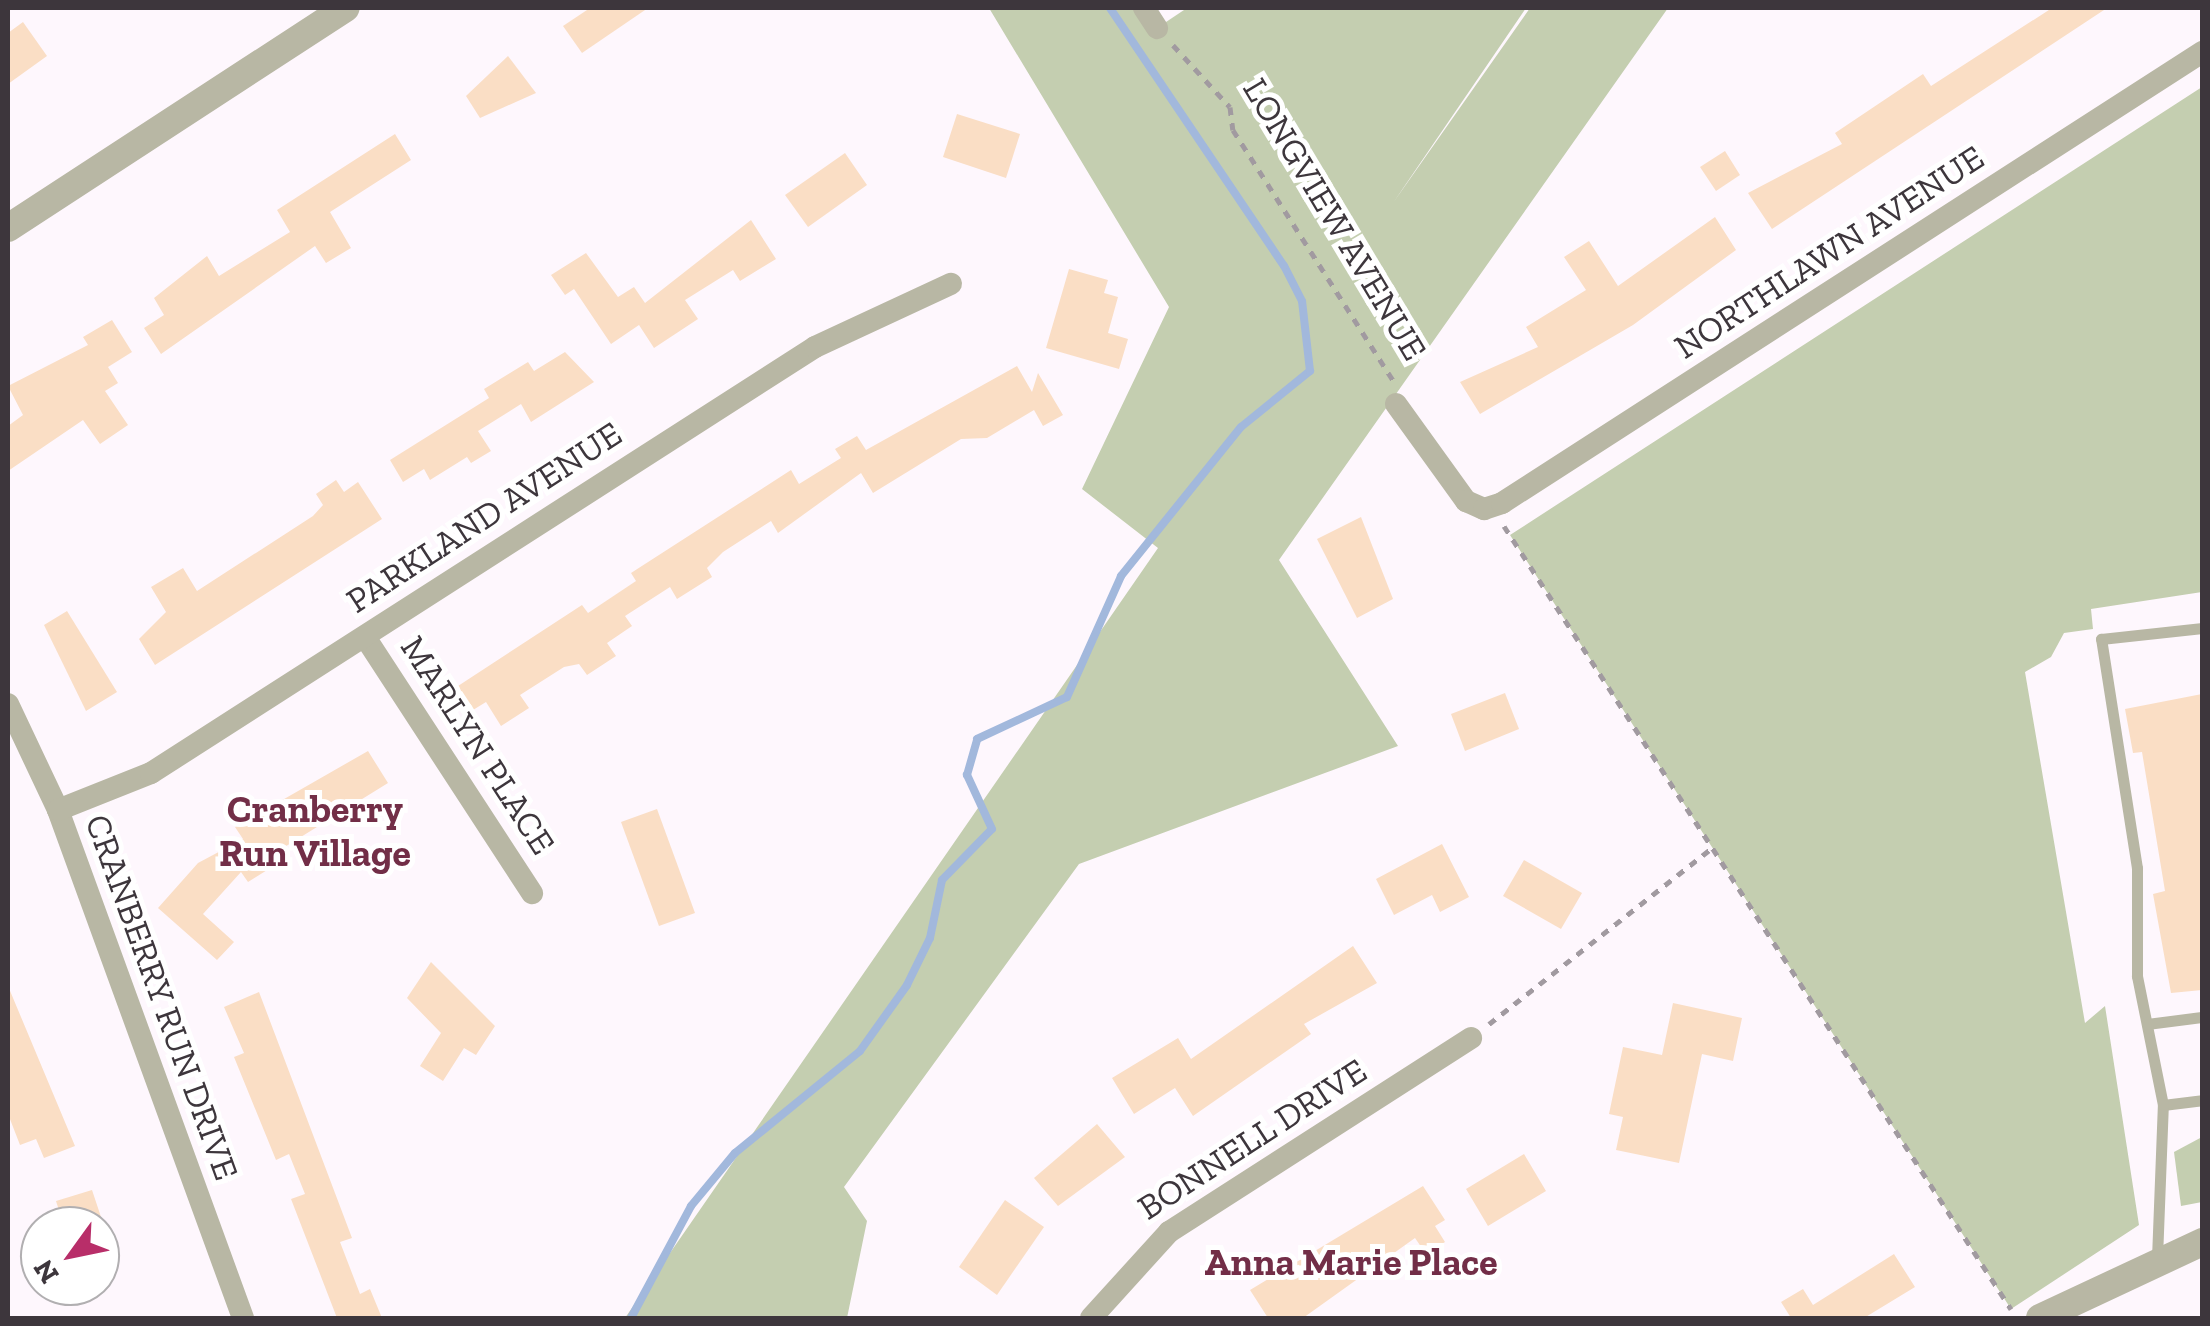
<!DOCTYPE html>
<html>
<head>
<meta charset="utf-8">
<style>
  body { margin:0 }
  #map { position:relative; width:2210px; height:1326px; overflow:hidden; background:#fef7fd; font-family:"Zilla Slab",serif }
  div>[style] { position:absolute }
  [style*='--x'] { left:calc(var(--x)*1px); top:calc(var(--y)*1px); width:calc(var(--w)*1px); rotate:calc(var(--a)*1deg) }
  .green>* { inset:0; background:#c4ceb0 }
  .stream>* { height:8px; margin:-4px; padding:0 4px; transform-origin:4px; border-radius:4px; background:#a2b8dc }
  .building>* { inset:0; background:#fadec5 }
  .path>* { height:5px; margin-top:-2.5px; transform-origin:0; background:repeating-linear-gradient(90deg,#a19aa0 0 8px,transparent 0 16px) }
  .service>* { height:11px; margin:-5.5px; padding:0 5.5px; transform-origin:5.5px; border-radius:5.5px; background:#b8b7a4 }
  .minor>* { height:22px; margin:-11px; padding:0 11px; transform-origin:11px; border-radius:11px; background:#b8b7a4 }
  .tertiary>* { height:28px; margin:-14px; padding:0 14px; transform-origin:14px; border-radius:14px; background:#b8b7a4 }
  span { translate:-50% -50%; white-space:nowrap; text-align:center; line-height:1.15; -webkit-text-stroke:10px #fff; paint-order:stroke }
  .street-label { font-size:35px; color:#3d363c }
  .neighbourhood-label { font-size:38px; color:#722e47; font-weight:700 }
  .frame { position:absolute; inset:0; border:10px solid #3d363c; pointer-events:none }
  .north { position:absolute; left:20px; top:1206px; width:100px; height:100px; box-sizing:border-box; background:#fff; border:2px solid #b1afb1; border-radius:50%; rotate:237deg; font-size:28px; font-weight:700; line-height:40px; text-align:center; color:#3d363c }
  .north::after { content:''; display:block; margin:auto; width:35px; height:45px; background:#b82e69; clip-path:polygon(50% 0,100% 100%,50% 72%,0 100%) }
</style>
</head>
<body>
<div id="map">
  <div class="green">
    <i style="clip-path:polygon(989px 8px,1144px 8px,1157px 28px,1187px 8px,1526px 8px,1393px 203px,1530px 8px,1668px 8px,1279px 560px,1398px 746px,1079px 864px,844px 1187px,867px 1221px,847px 1318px,625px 1318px,1158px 548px,1082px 489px,1169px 307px)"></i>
    <i style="clip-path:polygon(2202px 87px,2202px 592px,2091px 609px,2093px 629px,2064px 633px,2051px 657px,2025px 672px,2085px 1023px,2105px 1006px,2139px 1225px,2011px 1309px,1510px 535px)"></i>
    <i style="clip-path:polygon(2202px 1137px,2202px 1202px,2181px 1206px,2174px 1152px)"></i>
  </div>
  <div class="stream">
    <i style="--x:631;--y:1318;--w:127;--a:-61.8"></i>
    <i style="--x:691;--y:1206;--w:69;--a:-50.3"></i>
    <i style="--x:735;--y:1153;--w:161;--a:-39.2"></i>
    <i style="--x:860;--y:1051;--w:81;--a:-54.5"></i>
    <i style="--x:907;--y:985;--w:52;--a:-63.9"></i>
    <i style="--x:930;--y:938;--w:59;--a:-78.3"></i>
    <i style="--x:942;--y:880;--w:71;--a:-45.6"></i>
    <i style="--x:992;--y:829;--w:60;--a:-114.8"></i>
    <i style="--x:967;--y:775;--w:37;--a:-74"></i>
    <i style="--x:977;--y:739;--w:99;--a:-25"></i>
    <i style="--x:1067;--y:697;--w:133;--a:-65.9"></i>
    <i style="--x:1121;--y:576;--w:191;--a:-51.2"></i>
    <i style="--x:1241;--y:427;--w:89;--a:-39.1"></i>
    <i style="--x:1310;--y:371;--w:70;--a:-96.5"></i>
    <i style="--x:1302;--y:301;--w:39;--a:-117"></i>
    <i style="--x:1284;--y:266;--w:311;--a:-124"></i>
  </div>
  <div class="building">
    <i style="clip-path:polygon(590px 8px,648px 8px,582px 53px,563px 26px)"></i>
    <i style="clip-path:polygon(2052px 8px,2107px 8px,1772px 229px,1748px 193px,1842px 144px,1835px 133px,1923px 74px,1931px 86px)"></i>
    <i style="clip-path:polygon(23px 22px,47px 56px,8px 84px,8px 33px)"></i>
    <i style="clip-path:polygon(508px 56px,536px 93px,480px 118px,466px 96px)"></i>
    <i style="clip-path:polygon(957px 114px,1020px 134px,1006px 178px,943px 157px)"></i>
    <i style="clip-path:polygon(395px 134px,411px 160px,330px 212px,351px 248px,326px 263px,315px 246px,161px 354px,144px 328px,164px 315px,154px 298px,207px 256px,219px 276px,290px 232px,277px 210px)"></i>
    <i style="clip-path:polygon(1725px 151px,1740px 175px,1716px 191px,1700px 167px)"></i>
    <i style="clip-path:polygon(845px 153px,867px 185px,808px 227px,785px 195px)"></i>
    <i style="clip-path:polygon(1715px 217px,1736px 250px,1633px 325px,1480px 414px,1460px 382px,1538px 347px,1526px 327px,1586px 290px,1564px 257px,1589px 241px,1618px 286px)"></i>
    <i style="clip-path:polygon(751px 220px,776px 259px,740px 281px,733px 270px,685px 300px,698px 319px,654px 348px,639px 325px,611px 344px,574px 289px,565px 295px,551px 275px,586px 253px,618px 297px,634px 287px,645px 303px)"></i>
    <i style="clip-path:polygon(1069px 269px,1108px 280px,1104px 293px,1118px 297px,1108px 333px,1128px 339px,1119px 369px,1046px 348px)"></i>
    <i style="clip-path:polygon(112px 320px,132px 352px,108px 367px,118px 383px,105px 391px,128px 425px,100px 444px,83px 420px,8px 471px,8px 426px,23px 415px,8px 386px,88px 345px,83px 337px)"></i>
    <i style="clip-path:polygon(565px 352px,594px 382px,531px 422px,521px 404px,478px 431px,491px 451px,471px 463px,467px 457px,430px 480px,424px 469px,403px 482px,390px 460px,489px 398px,484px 389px,528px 362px,534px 371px)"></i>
    <i style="clip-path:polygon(1017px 366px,1032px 392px,1038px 373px,1063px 415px,1043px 426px,1034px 410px,987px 438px,961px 439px,873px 493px,861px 473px,778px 533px,771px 521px,723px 552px,707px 568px,712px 577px,677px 599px,670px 587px,625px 616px,632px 626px,607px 643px,616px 656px,587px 675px,579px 664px,564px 667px,520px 695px,529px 708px,501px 726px,486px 702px,473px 710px,458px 686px,582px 605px,588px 613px,636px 581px,631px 573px,791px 470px,799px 484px,841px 458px,835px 449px,857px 436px,866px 450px)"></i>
    <i style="clip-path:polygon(336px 480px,344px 492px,358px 482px,382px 519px,155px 665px,139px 639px,166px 612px,151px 587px,183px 568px,197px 591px,313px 516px,323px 505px,316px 494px)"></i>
    <i style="clip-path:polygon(1361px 517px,1393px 599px,1357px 618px,1317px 539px)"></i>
    <i style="clip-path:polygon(67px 611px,117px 692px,86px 711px,44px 625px)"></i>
    <i style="clip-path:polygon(1505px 693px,1519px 729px,1465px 751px,1451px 714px)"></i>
    <i style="clip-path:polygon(2202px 694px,2202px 990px,2171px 993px,2153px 894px,2165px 891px,2142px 752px,2133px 753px,2125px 709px)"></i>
    <i style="clip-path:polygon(368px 751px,388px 783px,275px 853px,280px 862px,248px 882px,241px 872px,203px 914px,234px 942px,217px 960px,158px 908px,198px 863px,243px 839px,235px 827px)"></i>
    <i style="clip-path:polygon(657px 809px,695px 913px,659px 926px,621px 822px)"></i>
    <i style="clip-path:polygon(1442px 844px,1469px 897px,1440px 912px,1432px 895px,1394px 915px,1376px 879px)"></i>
    <i style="clip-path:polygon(1524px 860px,1582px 893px,1561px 929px,1503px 896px)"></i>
    <i style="clip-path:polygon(1353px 946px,1377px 983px,1304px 1024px,1311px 1034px,1193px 1116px,1175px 1088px,1134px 1114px,1112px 1078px,1178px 1038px,1191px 1059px)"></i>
    <i style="clip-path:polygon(431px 962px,495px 1026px,476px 1055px,464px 1048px,443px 1081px,420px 1066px,441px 1033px,407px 998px)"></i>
    <i style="clip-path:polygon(8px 986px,75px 1146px,44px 1158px,36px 1139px,20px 1145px,8px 1114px)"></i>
    <i style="clip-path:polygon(259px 992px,352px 1238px,340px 1242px,360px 1294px,370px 1289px,382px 1318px,337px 1318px,291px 1199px,305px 1194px,289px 1154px,276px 1160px,234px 1057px,244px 1053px,224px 1007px)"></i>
    <i style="clip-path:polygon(1673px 1003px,1742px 1018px,1733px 1061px,1702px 1054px,1679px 1163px,1616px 1150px,1623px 1117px,1609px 1114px,1623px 1047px,1662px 1055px)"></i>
    <i style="clip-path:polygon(1097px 1124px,1125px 1157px,1058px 1206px,1034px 1178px)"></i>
    <i style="clip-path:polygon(1524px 1154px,1546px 1191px,1488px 1226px,1466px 1189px)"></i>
    <i style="clip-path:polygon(1423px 1186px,1445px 1220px,1435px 1226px,1445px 1242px,1426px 1254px,1415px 1238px,1303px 1318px,1268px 1318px,1250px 1290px)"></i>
    <i style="clip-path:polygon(92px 1190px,104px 1226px,64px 1226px,56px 1201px)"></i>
    <i style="clip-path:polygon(1005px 1200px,1044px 1227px,997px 1295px,959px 1267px)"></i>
    <i style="clip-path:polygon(1894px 1254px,1915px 1287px,1864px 1318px,1791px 1318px,1781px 1302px,1803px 1289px,1813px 1305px)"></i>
  </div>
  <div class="path">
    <i style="--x:1173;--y:45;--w:84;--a:47.4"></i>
    <i style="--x:1230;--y:107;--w:23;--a:83"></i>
    <i style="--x:1233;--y:130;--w:300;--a:57.4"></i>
    <i style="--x:1504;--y:526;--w:933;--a:57.08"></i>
    <i style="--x:1489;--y:1024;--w:284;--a:-38.3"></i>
  </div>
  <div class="service">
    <i style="--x:2147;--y:1024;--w:55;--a:-7.3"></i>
    <i style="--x:2163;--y:1105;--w:39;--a:-7"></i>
    <i style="--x:2157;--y:1258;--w:153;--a:-87.8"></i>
    <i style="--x:2163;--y:1105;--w:132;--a:-101.4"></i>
    <i style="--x:2137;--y:976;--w:108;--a:-90"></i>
    <i style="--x:2137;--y:868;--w:232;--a:-98.9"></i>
    <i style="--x:2101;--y:639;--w:102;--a:-6.2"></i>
  </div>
  <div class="minor">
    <i style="--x:1144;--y:8;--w:24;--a:57"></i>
    <i style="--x:1396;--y:404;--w:120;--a:54.2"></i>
    <i style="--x:1466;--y:501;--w:20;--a:24"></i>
    <i style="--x:1484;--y:509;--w:19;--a:-18"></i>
    <i style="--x:1502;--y:503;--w:833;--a:-32.79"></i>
    <i style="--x:365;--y:637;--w:306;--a:56.9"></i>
    <i style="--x:8;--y:704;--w:117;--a:64.7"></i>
    <i style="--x:58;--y:810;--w:541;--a:69.99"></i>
    <i style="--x:58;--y:810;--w:100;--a:-21.7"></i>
    <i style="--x:151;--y:773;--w:789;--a:-32.68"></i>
    <i style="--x:815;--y:347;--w:150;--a:-24.9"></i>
    <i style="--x:1091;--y:1318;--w:116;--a:-47.8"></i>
    <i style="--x:1169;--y:1232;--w:359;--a:-32.7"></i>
  </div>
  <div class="tertiary">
    <i style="--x:8;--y:228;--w:403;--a:-33.1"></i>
    <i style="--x:2040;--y:1318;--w:179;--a:-25.1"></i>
  </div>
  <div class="street-label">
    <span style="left:1335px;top:219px;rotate:59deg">LONGVIEW AVENUE</span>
    <span style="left:1829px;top:252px;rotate:-33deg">NORTHLAWN AVENUE</span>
    <span style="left:484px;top:517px;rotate:-33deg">PARKLAND AVENUE</span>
    <span style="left:478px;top:745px;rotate:57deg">MARLYN PLACE</span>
    <span style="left:162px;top:997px;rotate:70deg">CRANBERRY RUN DRIVE</span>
    <span style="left:1252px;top:1139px;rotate:-33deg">BONNELL DRIVE</span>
  </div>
  <div class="neighbourhood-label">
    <span style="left:315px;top:832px">Cranberry<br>Run Village</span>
    <span style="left:1351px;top:1263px">Anna Marie Place</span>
  </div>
  <div class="frame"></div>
  <div class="north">N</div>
</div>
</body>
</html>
